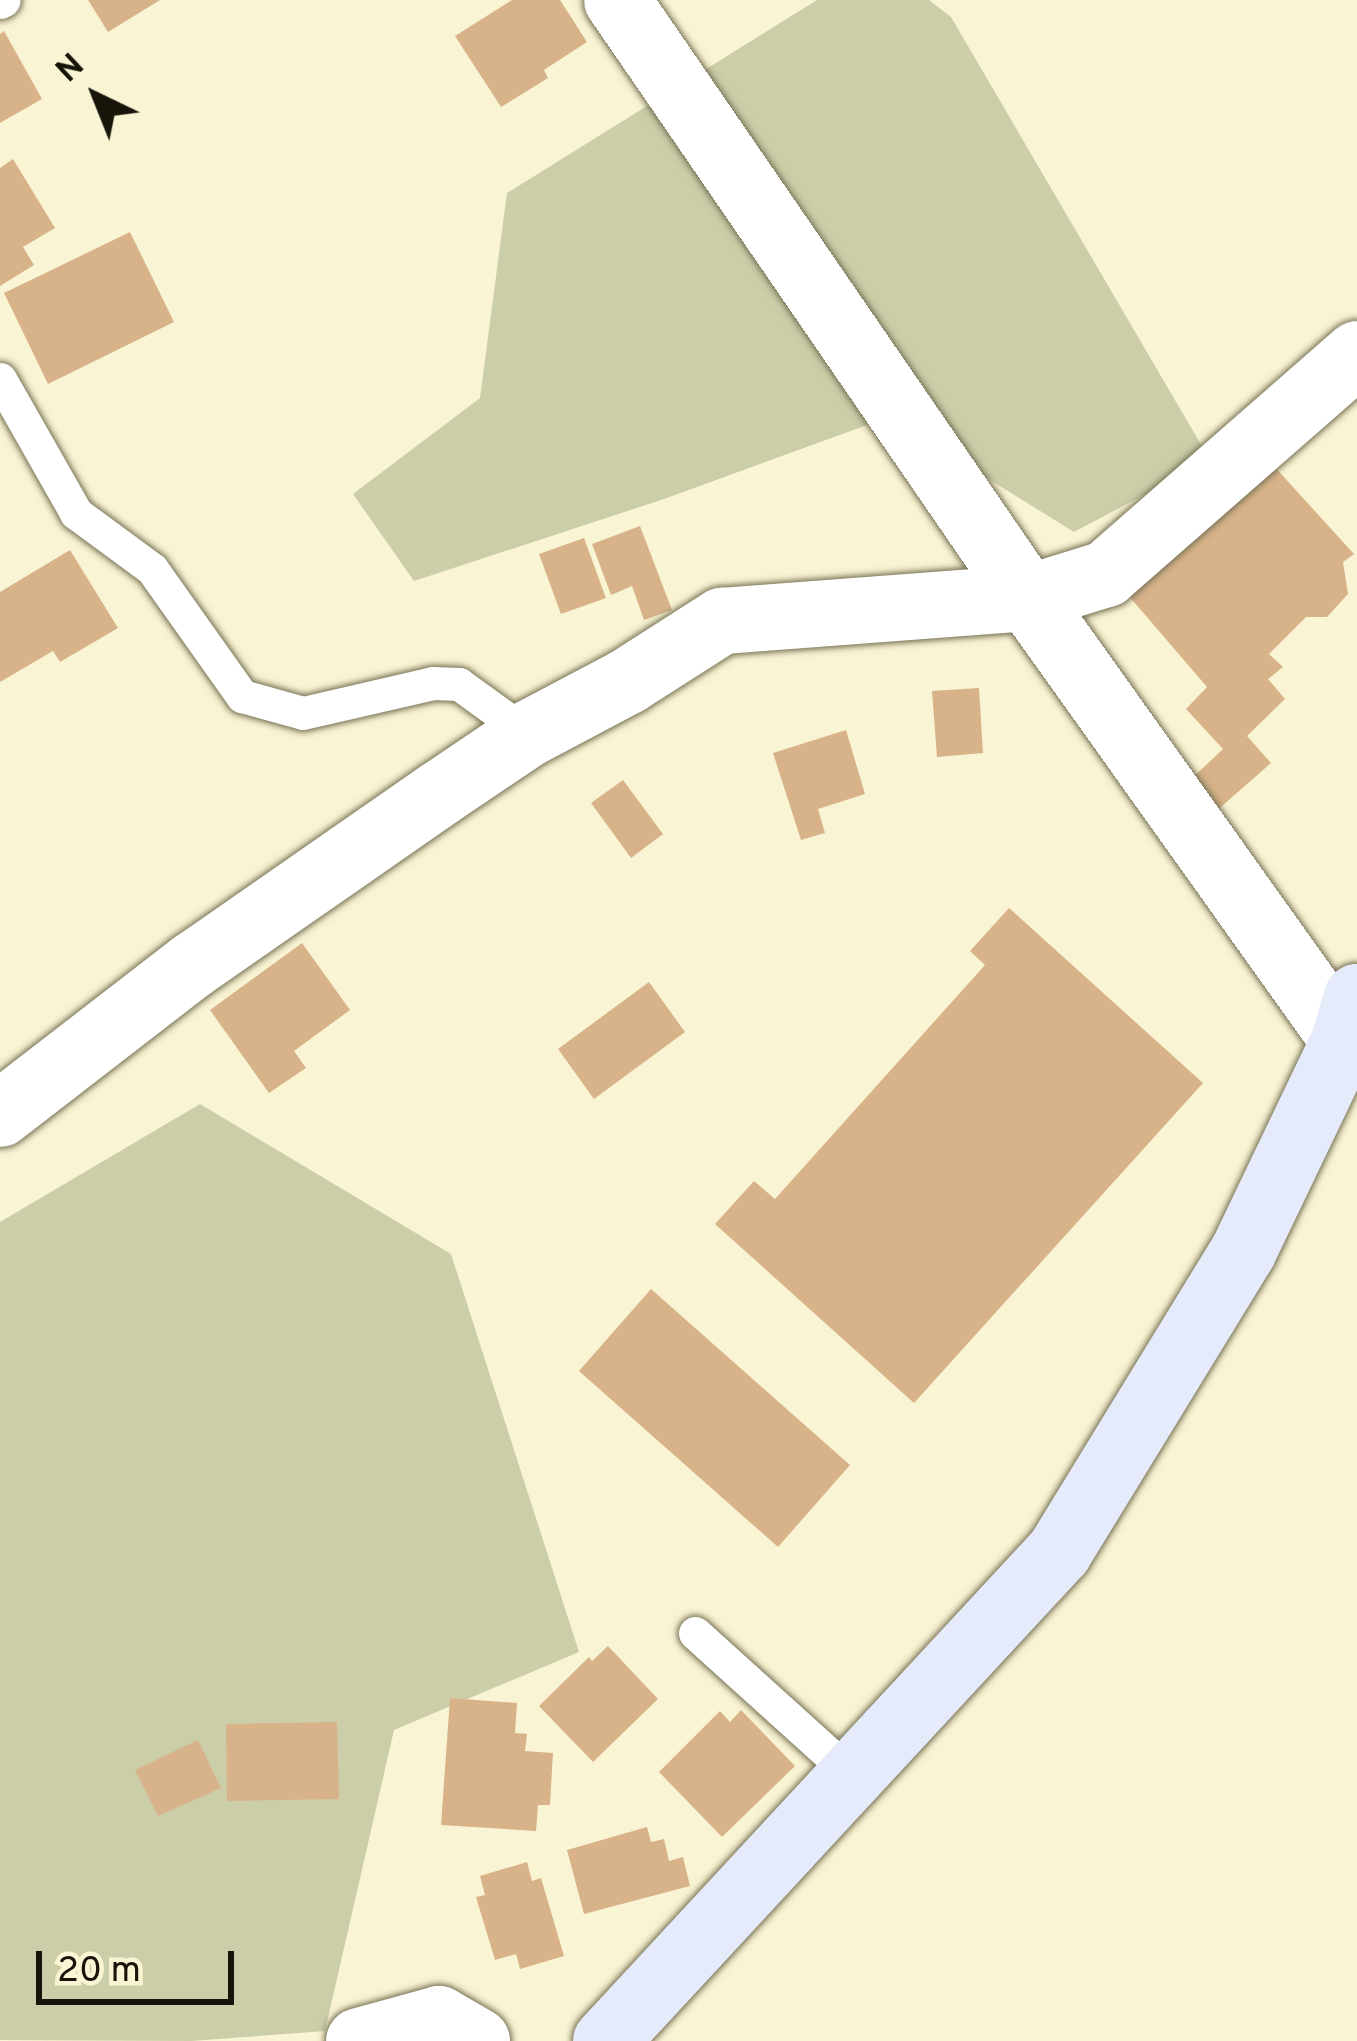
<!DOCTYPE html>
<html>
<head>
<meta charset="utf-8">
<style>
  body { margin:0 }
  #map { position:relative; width:1357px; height:2041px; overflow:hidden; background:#f9f4d3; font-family:Overpass,sans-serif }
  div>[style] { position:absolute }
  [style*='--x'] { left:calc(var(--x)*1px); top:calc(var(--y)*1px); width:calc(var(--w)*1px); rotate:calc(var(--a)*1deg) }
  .green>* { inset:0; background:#cbcea9 }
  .building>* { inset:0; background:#d8b38a }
  .roads { filter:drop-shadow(0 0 3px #797457) drop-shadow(0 0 3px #797457) }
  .lane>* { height:33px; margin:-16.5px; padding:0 16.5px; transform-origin:16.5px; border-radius:16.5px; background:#fff }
  .street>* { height:66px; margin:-33px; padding:0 33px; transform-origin:33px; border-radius:33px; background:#fff }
  .secondary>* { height:66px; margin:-33px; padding:0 33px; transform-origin:33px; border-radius:33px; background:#e6ebfb }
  span { translate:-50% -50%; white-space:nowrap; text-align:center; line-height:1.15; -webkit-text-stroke:10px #f9f4d3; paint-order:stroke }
  .north { position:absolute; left:36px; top:36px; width:120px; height:120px; -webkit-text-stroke:9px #f9f4d3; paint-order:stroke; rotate:317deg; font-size:33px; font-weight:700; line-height:48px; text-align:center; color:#17150a }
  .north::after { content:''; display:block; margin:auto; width:42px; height:54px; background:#17150a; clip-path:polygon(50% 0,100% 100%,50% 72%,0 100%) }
  .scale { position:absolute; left:36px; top:1951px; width:198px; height:54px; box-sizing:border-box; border:6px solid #17150a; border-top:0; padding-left:15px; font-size:36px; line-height:42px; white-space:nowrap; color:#17150a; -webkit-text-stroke:9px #f9f4d3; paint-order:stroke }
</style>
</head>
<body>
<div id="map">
  <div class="green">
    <i style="clip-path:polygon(817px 0,929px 0,951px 17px,1210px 460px,1074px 532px,889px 417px,664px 499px,414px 581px,353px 494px,480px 398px,507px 193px)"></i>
    <i style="clip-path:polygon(200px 1104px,451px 1254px,579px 1652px,394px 1730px,325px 2031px,191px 2041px,0 2040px,0 1222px)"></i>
  </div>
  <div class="building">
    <i style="clip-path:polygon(88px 0,160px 0,108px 32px)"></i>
    <i style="clip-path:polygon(512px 0,560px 0,587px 42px,544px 70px,548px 78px,501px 107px,455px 36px)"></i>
    <i style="clip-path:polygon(4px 31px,42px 99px,0 123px,0 34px)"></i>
    <i style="clip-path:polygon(13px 159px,55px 228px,23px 247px,34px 265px,0 286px,0 168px)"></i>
    <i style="clip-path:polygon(130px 232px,174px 322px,48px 384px,4px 293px)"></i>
    <i style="clip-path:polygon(1272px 464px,1354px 554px,1343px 562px,1348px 594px,1327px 617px,1306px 617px,1269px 654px,1283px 667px,1268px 679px,1285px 699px,1247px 736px,1271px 763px,1214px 813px,1187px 783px,1223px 749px,1186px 709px,1207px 687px,1128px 595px)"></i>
    <i style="clip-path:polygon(640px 526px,672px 610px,644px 620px,632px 586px,611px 595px,592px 544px)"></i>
    <i style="clip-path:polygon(584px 538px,606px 598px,561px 614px,539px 554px)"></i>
    <i style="clip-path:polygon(70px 550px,118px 628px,60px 662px,53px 651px,0 682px,0 592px)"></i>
    <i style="clip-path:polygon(979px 688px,983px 753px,937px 757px,932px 691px)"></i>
    <i style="clip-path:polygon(846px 730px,865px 794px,818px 809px,825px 833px,801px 840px,773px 753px)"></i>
    <i style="clip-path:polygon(623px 780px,663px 834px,631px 858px,591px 803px)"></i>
    <i style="clip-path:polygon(1009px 908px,1203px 1083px,914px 1403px,715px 1224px,754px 1181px,775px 1199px,985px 965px,970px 951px)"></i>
    <i style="clip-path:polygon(302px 943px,350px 1010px,294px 1051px,306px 1068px,269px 1093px,210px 1010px)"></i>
    <i style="clip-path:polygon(649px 982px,685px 1032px,594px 1099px,558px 1049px)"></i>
    <i style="clip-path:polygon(651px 1289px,850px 1465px,778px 1547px,579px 1371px)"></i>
    <i style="clip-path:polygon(608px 1646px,658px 1699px,593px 1762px,539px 1706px,589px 1657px,592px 1661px)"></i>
    <i style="clip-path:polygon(450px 1698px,517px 1703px,515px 1733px,527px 1734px,525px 1751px,553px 1753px,550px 1805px,538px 1805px,536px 1831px,441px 1825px)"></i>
    <i style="clip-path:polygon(741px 1710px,795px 1766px,722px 1837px,659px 1772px,720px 1711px,730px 1722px)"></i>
    <i style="clip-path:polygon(337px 1722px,339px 1799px,227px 1801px,226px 1724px)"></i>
    <i style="clip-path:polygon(198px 1740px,221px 1788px,158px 1816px,135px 1770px)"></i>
    <i style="clip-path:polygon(647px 1827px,651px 1842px,664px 1839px,669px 1861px,683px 1857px,690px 1886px,584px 1914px,567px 1850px)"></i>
    <i style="clip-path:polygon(527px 1862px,532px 1881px,541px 1878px,564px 1956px,520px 1969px,516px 1954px,495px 1960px,476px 1897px,485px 1895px,480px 1876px)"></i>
  </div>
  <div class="roads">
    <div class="lane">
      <i style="--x:0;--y:2;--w:4;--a:-27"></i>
      <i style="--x:0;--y:379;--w:154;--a:60.4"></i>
      <i style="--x:76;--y:513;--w:94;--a:36.4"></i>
      <i style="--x:152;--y:569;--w:156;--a:54.7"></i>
      <i style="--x:242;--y:696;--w:63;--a:15.6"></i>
      <i style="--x:303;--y:713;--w:133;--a:-13"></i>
      <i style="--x:433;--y:683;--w:26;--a:2"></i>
      <i style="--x:459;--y:684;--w:85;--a:35.9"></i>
      <i style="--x:695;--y:1633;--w:213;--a:42.1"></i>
    </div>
    <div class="street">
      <i style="--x:617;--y:0;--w:726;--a:55.5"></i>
      <i style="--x:1028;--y:598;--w:544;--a:54.5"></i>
      <i style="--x:0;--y:1114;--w:244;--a:-37.7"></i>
      <i style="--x:193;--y:965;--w:300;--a:-34.8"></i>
      <i style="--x:439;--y:794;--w:107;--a:-34"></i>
      <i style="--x:528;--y:734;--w:113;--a:-27.9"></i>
      <i style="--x:628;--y:681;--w:112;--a:-32.6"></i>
      <i style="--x:722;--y:621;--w:307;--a:-4.3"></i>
      <i style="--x:1028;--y:598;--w:82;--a:-17.1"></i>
      <i style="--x:1106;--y:574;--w:334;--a:-41.2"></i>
      <i style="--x:359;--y:2041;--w:83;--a:-15.4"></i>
      <i style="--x:439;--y:2019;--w:44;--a:30.1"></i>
    </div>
    <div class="secondary">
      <i style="--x:606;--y:2041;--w:667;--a:-47.19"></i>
      <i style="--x:1059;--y:1552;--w:352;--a:-58.5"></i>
      <i style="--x:1243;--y:1252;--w:234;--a:-64.4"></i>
      <i style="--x:1344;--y:1041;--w:46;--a:-73.5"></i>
    </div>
  </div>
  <div class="north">N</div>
  <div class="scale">20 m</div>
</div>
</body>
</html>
